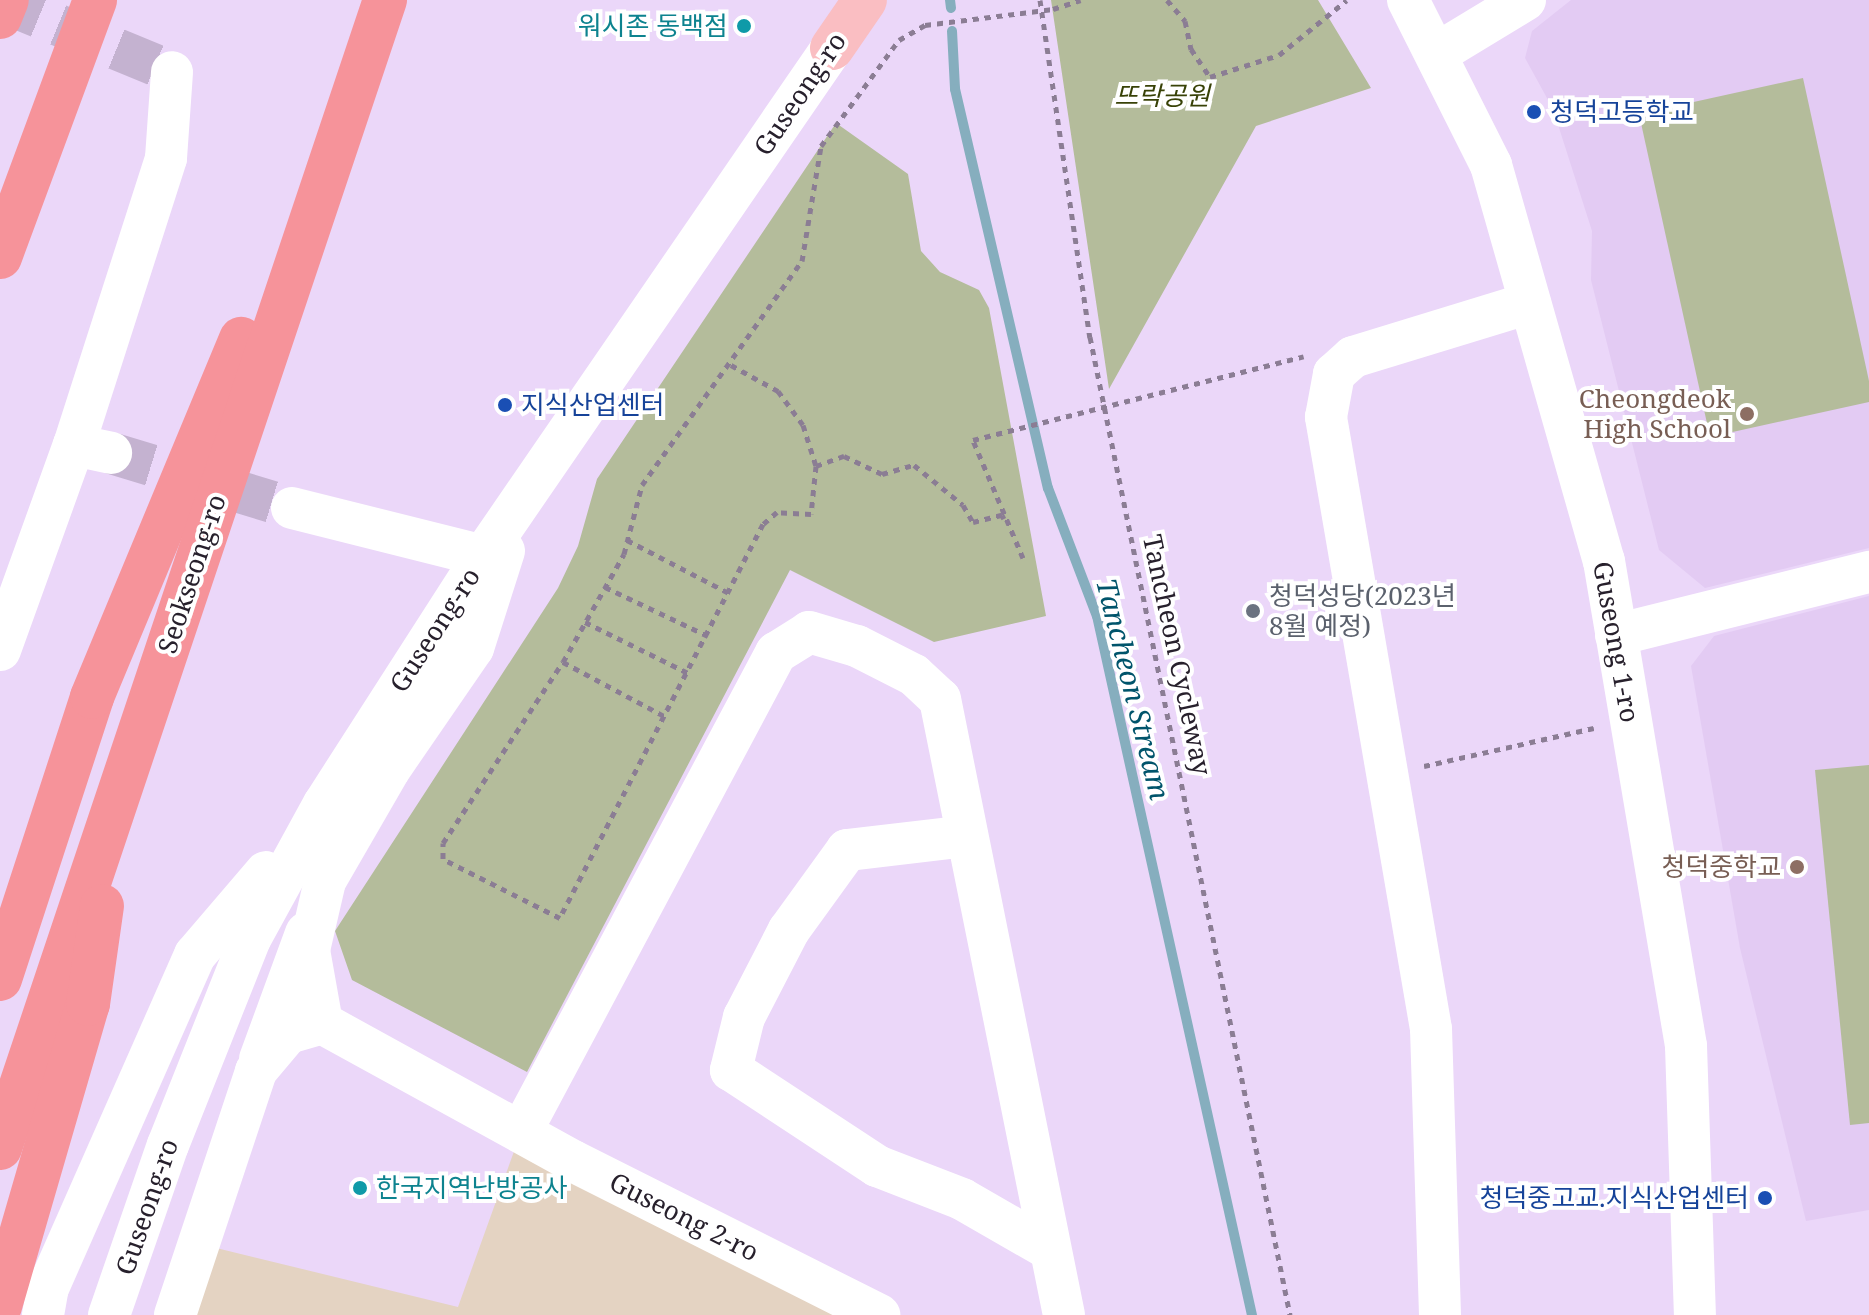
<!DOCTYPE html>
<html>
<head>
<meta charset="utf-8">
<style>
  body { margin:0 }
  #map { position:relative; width:1869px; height:1315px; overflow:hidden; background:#ebd7f9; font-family:"Noto Serif","Noto Sans KR",serif }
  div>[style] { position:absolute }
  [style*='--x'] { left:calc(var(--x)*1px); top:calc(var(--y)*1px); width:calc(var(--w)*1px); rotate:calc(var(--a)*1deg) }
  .built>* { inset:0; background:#e3cbf3 }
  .industrial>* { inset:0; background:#e4d3c2 }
  .green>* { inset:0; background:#b4bc9b }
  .stream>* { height:10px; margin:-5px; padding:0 5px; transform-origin:5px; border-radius:5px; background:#86aebe }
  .minor-tunnel>* { height:42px; margin-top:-21px; transform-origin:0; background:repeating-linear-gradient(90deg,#c4b2d0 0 42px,transparent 0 63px) }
  .path>* { height:5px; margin-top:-2.5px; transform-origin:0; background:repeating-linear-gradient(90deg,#8b7d94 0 6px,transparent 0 12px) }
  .minor>* { height:42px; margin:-21px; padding:0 21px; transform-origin:21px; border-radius:21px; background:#fff }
  .major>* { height:44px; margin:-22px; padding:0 22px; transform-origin:22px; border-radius:22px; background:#fabec2 }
  .highway>* { height:44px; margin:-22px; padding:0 22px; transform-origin:22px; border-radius:22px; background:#f6939a }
  .dots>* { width:22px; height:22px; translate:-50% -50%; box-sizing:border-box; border:4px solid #fff; border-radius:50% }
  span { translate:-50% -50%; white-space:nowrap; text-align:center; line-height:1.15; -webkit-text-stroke:8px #fff; paint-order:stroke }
  .culture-label { font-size:26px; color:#0d838f }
  .right { translate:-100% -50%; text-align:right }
  .left { translate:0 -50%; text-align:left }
  .street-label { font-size:26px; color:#27202c }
  .park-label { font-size:26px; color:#384207; font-style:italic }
  .transit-label { font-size:26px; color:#164399 }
  .education-label { font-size:26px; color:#785e54 }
  .worship-label { font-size:26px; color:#5b616d }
  .water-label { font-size:28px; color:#00546b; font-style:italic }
</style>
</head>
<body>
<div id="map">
  <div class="built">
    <i style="clip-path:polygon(1571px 0,1869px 0,1869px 548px,1705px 588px,1659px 550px,1591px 280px,1592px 231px,1553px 109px,1525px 58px,1532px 31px)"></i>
    <i style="clip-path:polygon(1869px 596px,1869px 1210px,1806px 1221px,1740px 948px,1691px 666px,1714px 636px)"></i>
  </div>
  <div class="industrial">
    <i style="clip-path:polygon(521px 1132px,879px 1315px,175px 1315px,200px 1244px,458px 1307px)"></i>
  </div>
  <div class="green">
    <i style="clip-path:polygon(1051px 0,1318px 0,1371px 88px,1256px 126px,1109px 389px)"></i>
    <i style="clip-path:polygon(1803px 78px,1869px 381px,1869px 402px,1710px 437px,1639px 114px)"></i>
    <i style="clip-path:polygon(836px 123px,908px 174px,921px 251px,940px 272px,979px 290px,989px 308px,1046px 616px,934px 642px,790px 570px,527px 1072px,352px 980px,335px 931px,558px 588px,578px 546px,597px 479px)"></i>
    <i style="clip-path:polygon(1869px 765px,1869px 1123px,1850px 1125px,1815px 770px)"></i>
  </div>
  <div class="stream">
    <i style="--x:950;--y:0;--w:8;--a:83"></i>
    <i style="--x:952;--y:31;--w:58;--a:87"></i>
    <i style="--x:955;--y:89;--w:410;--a:76.9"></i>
    <i style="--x:1048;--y:488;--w:137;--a:69.1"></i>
    <i style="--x:1097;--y:616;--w:716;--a:77.5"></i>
  </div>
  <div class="minor-tunnel">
    <i style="--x:0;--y:1;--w:186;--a:22.4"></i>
    <i style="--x:111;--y:453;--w:189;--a:16.9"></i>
  </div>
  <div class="path">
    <i style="--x:1040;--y:0;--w:341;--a:81.6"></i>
    <i style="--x:1090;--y:337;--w:998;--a:78.44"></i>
    <i style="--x:1167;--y:0;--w:28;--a:49"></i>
    <i style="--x:1185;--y:21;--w:29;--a:78"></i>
    <i style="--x:1191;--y:49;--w:34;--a:56"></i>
    <i style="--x:1210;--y:77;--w:72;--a:-17.7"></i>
    <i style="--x:1279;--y:55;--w:87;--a:-39"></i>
    <i style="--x:731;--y:365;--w:54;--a:29"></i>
    <i style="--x:778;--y:391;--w:42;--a:53.7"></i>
    <i style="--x:803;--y:425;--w:43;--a:72.4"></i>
    <i style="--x:816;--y:466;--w:48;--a:95.9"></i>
    <i style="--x:811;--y:514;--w:34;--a:-177"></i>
    <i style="--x:777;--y:512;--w:18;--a:139"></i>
    <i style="--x:763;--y:524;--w:443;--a:117.3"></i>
    <i style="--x:560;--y:918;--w:131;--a:-153.2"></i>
    <i style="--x:443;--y:859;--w:16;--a:-90"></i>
    <i style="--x:443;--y:843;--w:217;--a:-56.5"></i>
    <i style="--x:563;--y:662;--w:124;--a:-60.5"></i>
    <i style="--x:624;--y:554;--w:71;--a:-75.4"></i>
    <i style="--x:642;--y:485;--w:275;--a:-54.5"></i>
    <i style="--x:802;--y:261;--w:117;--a:-80.6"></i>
    <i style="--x:821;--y:146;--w:132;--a:-53.7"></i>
    <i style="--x:899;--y:40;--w:30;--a:-30"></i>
    <i style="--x:925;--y:25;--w:129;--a:-7.1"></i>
    <i style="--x:1053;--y:9;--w:29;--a:-18"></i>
    <i style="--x:816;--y:466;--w:30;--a:-20"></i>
    <i style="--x:844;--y:456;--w:42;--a:25.3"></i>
    <i style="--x:882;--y:474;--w:33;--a:-16"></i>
    <i style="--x:914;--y:465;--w:63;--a:39.2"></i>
    <i style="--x:963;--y:505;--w:20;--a:60"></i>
    <i style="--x:973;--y:522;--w:30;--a:-14"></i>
    <i style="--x:1002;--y:515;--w:4;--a:63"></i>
    <i style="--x:627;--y:540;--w:115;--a:27.5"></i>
    <i style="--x:1023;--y:558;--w:128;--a:-113"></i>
    <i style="--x:973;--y:440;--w:341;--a:-14.2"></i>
    <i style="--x:605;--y:587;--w:114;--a:25.4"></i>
    <i style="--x:585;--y:622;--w:115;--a:26.3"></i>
    <i style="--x:563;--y:662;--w:117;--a:28.1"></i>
    <i style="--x:1424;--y:766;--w:174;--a:-12.6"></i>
  </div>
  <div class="minor">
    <i style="--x:1408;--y:0;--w:185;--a:63.3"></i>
    <i style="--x:1491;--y:165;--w:412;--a:74.1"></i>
    <i style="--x:1604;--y:561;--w:492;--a:80.4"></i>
    <i style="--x:1686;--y:1046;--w:269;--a:88.1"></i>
    <i style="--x:1436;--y:54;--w:104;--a:-31.2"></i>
    <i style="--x:74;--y:445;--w:38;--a:12"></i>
    <i style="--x:292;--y:508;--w:197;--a:14.1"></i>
    <i style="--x:1616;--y:635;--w:261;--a:-14"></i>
    <i style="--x:0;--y:650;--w:218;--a:-70.2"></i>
    <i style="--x:74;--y:445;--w:301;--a:-72.2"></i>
    <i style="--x:166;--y:158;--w:86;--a:-86"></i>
    <i style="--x:967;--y:836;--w:121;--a:173.3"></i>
    <i style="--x:847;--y:850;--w:99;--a:125.9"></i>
    <i style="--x:789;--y:930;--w:98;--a:117.3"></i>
    <i style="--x:744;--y:1017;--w:55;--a:103.8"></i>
    <i style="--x:731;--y:1070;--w:175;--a:33.3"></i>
    <i style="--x:877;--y:1166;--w:91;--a:21.2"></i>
    <i style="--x:962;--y:1199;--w:100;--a:29.9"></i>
    <i style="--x:322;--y:1023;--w:286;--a:28.8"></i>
    <i style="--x:573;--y:1161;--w:343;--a:26.7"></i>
    <i style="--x:322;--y:1023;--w:74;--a:-100.1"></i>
    <i style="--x:309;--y:950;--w:71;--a:-76.9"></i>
    <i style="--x:325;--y:881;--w:128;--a:-60"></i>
    <i style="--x:389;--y:770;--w:148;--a:-55.5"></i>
    <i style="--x:473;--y:648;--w:102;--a:-72.3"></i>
    <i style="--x:260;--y:1059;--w:134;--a:-69.9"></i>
    <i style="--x:521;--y:1132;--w:543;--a:-61.97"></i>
    <i style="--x:776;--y:653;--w:39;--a:-32"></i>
    <i style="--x:809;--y:632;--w:50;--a:16.3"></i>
    <i style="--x:857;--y:646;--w:64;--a:27"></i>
    <i style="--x:914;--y:675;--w:35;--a:43"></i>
    <i style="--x:940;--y:699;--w:628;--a:78.62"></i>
    <i style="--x:43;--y:1315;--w:27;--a:-80"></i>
    <i style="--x:48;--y:1288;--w:364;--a:-66.2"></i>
    <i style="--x:195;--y:955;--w:109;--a:-49.5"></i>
    <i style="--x:109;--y:1315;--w:180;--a:-70.9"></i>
    <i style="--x:168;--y:1145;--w:222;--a:-68.3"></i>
    <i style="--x:250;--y:939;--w:154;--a:-61.3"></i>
    <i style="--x:324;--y:804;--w:295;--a:-57.3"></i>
    <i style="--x:483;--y:556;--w:616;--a:-55.51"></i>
    <i style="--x:175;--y:1315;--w:257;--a:-71.6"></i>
    <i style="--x:256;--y:1071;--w:50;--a:-49.9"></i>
    <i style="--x:288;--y:1033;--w:35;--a:-16"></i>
    <i style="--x:1440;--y:1315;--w:286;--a:-91.8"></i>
    <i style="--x:1431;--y:1029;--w:621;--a:-99.74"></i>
    <i style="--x:1326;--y:417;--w:44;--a:-79.5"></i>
    <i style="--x:1334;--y:374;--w:25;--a:-42"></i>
    <i style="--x:1353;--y:357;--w:185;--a:-17"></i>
  </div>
  <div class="major">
    <i style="--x:832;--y:48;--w:58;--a:-55.5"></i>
  </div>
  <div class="highway">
    <i style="--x:0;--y:17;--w:18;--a:-68"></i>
    <i style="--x:0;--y:257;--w:274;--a:-69.7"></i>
    <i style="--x:0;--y:979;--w:297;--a:-71.9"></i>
    <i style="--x:92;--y:697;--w:388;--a:-67.4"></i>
    <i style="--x:0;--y:1148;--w:1211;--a:-71.46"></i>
    <i style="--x:0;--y:1306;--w:315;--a:-73.8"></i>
    <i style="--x:88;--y:1004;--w:99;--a:-81.9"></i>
  </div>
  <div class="dots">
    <i style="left:744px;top:26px;background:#0f9aa8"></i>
    <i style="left:1534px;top:112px;background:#1a4fb4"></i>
    <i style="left:505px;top:405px;background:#1a4fb4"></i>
    <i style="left:1747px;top:414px;background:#8d6e63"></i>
    <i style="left:1253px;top:611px;background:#6b7280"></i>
    <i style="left:1797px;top:867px;background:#8d6e63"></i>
    <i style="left:360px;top:1188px;background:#0f9aa8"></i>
    <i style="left:1765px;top:1198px;background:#1a4fb4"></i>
  </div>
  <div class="culture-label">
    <span class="right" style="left:728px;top:26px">워시존 동백점</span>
    <span class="left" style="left:376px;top:1188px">한국지역난방공사</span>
  </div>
  <div class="street-label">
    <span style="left:800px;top:94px;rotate:-56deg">Guseong-ro</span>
    <span style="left:192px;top:574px;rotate:-72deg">Seokseong-ro</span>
    <span style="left:435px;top:630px;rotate:-57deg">Guseong-ro</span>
    <span style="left:1616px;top:642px;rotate:80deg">Guseong 1-ro</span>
    <span style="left:1177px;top:655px;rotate:78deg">Tancheon Cycleway</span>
    <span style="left:147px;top:1207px;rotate:-71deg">Guseong-ro</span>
    <span style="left:684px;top:1217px;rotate:27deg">Guseong 2-ro</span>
  </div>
  <div class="park-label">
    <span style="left:1162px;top:96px">뜨락공원</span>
  </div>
  <div class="transit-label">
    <span class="left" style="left:1550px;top:112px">청덕고등학교</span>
    <span class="left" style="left:521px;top:405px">지식산업센터</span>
    <span class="right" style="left:1749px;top:1198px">청덕중고교.지식산업센터</span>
  </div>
  <div class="education-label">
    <span class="right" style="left:1731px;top:414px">Cheongdeok<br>High School</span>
    <span class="right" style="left:1781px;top:867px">청덕중학교</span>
  </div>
  <div class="worship-label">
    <span class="left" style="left:1269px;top:611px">청덕성당(2023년<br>8월 예정)</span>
  </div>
  <div class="water-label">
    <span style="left:1134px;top:689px;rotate:76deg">Tancheon Stream</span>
  </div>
</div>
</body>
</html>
